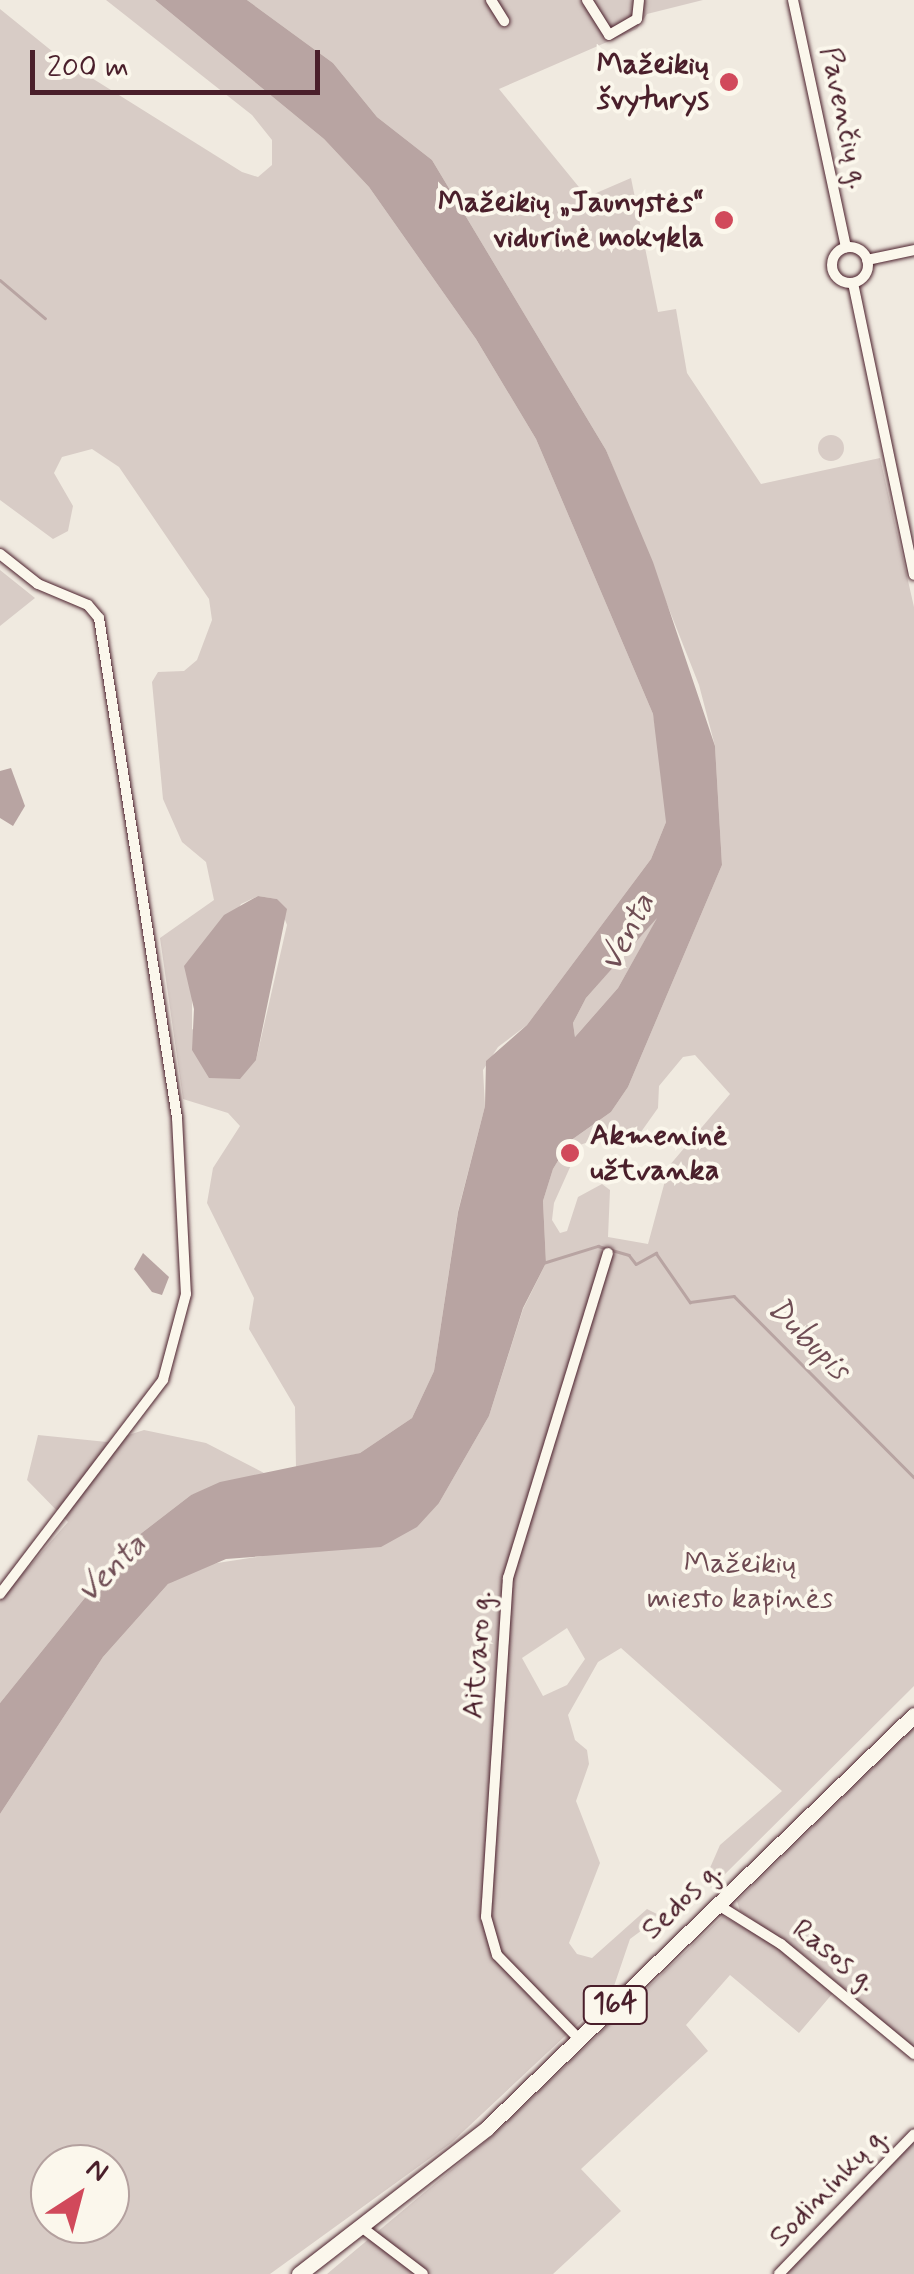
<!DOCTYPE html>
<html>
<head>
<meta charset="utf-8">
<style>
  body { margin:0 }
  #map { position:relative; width:914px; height:2274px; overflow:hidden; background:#f0eae0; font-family:Mynerve,sans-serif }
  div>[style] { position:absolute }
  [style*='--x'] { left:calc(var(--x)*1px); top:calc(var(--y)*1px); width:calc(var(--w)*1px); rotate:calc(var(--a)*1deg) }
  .green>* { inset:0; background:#d8ccc6 }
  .round { border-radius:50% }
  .water>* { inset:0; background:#b8a4a2 }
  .stream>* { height:2.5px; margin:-1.25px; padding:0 1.25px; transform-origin:1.25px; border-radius:1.25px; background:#b8a4a2 }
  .roads { filter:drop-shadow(0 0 2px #4a1f2b) drop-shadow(0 0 2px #4a1f2b) }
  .minor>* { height:10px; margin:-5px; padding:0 5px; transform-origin:5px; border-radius:5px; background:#fbf7ec }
  .minor>.ring { margin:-5px; padding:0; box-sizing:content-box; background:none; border:10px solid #fbf7ec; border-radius:50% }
  .primary>* { height:15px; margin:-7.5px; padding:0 7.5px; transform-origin:7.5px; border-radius:7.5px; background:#fbf7ec }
  .dots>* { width:28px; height:28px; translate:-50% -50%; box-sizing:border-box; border:5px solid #fbf7ec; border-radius:50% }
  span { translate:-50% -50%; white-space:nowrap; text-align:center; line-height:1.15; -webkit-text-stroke:8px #fbf7ec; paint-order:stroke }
  .shield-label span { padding:2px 8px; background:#fbf7ec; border:2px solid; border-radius:8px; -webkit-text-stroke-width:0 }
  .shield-label { font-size:28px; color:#4a1f2b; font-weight:700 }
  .poi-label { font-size:30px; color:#4a1f2b; font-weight:700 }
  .right { translate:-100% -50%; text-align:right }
  .left { translate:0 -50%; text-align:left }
  .street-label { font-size:30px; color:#4a1f2b }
  .park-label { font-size:30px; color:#6e4a52 }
  .water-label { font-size:32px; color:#704e55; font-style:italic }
  .north { position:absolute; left:30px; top:2144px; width:100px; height:100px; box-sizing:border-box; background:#fbf7ec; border:2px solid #b4a19f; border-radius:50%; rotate:36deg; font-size:28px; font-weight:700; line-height:40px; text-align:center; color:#4a1f2b }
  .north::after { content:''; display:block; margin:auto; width:35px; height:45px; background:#d1495b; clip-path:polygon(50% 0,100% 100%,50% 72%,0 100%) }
  .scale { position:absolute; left:30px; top:50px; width:290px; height:45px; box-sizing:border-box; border:5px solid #4a1f2b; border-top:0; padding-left:12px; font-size:30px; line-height:35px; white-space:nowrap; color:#4a1f2b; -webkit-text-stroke:8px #fbf7ec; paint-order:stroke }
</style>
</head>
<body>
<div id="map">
  <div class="green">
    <i style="clip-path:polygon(evenodd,106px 0,155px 0,324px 139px,369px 187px,476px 339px,536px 439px,653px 714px,667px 794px,666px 822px,651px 859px,527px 1025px,498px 1047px,483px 1070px,485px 1106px,458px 1211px,434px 1371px,412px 1418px,360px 1453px,296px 1469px,295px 1407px,249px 1329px,254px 1298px,207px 1203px,213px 1168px,240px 1126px,228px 1113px,183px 1099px,160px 938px,214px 900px,206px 862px,182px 842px,163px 799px,152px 682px,158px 672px,184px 671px,197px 660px,212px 620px,209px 599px,119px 467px,92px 449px,62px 457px,54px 473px,73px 506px,68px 531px,53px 539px,0 500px,0 9px,63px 60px,242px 172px,258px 177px,272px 165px,272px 140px,252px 115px,106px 0,258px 896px,277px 899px,287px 925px,256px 1060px,192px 1029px,192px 993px,241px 904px,258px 896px)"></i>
    <i style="clip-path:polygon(evenodd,247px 0,703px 0,647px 14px,637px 29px,499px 89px,587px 197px,631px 178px,658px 312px,676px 309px,687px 373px,761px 484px,880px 458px,914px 607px,914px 1686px,711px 1888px,706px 1877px,720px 1845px,782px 1791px,621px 1648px,598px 1662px,568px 1715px,575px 1740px,587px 1750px,589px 1764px,576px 1801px,600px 1863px,569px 1943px,577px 1954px,592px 1958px,647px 1909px,661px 1916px,630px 1939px,612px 1992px,451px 2143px,270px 2274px,0 2274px,0 1814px,103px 1657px,168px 1584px,198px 1566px,263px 1556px,439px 1503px,489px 1416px,523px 1309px,546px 1263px,543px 1201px,553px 1169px,570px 1141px,611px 1112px,628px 1087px,722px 865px,715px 746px,699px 685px,606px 450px,432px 160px,377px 117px,333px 63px,247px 0,695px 1055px,730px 1094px,669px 1166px,648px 1244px,608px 1237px,610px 1190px,602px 1184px,578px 1197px,567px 1231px,560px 1233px,552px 1220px,554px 1203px,580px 1145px,599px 1138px,615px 1145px,636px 1139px,658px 1108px,659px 1086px,683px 1057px,695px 1055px,247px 0,567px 1628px,585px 1659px,567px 1685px,543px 1696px,522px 1658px,567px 1628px,247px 0,50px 2164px,110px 2164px,110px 2224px,50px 2224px,50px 2164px)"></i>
    <i class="round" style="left:818px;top:435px;width:26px;height:26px"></i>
    <i style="clip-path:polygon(0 570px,35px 598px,0 626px)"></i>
    <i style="clip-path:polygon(659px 915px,618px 988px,575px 1037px,573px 1023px,586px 998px)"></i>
    <i style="clip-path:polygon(144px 1430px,206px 1443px,264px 1473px,191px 1495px,130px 1542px,0 1703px,0 1600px,68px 1522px,27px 1480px,38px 1435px,107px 1442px)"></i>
    <i style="clip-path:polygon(914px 1728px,914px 2049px,804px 1955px,740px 1911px,737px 1901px)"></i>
    <i style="clip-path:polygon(723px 1916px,775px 1945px,833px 1993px,799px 2033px,730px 1975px,686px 2025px,708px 2051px,581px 2169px,621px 2211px,553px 2274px,327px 2274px,493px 2135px)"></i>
    <i style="clip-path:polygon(914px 2127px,914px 2274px,773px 2274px,790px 2256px)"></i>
  </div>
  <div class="water">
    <i style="clip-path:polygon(evenodd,155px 0,247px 0,333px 63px,377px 117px,432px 160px,606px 450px,653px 562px,715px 746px,722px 865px,628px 1087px,611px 1112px,570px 1141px,553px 1169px,543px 1201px,546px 1263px,523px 1308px,489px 1416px,439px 1503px,417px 1527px,381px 1547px,226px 1559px,168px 1584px,103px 1657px,0 1814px,0 1703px,130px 1542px,191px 1495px,220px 1482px,360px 1453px,412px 1418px,434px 1371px,458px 1212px,485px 1106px,486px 1061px,527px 1025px,651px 859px,666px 822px,653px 714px,536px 439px,476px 339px,369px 187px,324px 139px,155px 0,657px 918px,618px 988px,575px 1037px,573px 1023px,586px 998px,657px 918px)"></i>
    <i style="clip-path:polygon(11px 768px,25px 806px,13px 826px,0 818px,0 771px)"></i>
    <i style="clip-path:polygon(258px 896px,277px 899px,287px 909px,256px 1060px,240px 1079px,209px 1078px,192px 1050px,194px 1009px,184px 966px,224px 915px)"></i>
    <i style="clip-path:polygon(143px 1253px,169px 1277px,162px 1295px,152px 1292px,134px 1269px)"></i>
  </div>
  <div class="stream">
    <i style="--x:0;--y:280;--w:59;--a:40.2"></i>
    <i style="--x:543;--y:1263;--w:58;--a:-17.2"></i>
    <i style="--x:598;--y:1246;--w:32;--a:16"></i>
    <i style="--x:629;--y:1255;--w:11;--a:52"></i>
    <i style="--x:636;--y:1264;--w:23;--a:-29"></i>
    <i style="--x:656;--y:1253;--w:60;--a:55.2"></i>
    <i style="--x:690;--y:1302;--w:44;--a:-7.8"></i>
    <i style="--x:734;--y:1296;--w:255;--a:45.2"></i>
  </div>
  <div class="roads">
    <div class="minor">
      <i style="--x:491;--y:0;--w:25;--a:58"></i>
      <i style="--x:587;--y:0;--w:41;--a:57.8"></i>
      <i style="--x:609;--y:35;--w:32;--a:-30"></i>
      <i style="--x:637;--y:19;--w:19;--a:-84"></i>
      <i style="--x:793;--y:0;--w:253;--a:77.9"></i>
      <i class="ring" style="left:832px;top:247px;width:26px;height:26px"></i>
      <i style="--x:867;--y:260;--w:48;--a:-12"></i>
      <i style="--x:853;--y:283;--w:298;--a:78.2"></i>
      <i style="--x:0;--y:554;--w:48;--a:38.3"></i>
      <i style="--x:38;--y:584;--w:54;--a:22.8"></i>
      <i style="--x:88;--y:605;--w:17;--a:50"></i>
      <i style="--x:99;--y:618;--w:506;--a:81.13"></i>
      <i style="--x:177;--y:1118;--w:176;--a:87.1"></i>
      <i style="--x:186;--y:1294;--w:89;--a:105"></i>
      <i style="--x:163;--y:1380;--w:269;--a:127.3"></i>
      <i style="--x:718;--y:1905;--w:74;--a:31.8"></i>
      <i style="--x:781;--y:1944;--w:173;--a:39.6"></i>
      <i style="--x:579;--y:2039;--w:117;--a:-134.3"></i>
      <i style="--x:497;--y:1955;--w:40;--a:-106"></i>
      <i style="--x:486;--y:1917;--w:340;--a:-86.3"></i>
      <i style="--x:508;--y:1578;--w:340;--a:-72.9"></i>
      <i style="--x:364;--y:2229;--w:74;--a:37.3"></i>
      <i style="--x:779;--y:2274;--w:194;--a:-46"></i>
    </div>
    <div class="primary">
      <i style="--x:299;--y:2274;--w:238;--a:-37.8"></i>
      <i style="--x:487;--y:2128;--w:594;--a:-44.05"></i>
    </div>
  </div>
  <div class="dots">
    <i style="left:729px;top:82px;background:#d1495b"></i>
    <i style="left:724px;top:220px;background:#d1495b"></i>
    <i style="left:570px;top:1153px;background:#d1495b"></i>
  </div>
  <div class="shield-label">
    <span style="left:615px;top:2005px">164</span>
  </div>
  <div class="poi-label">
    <span class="right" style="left:709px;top:82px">Mažeikių<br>švyturys</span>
    <span class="right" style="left:704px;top:220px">Mažeikių „Jaunystės“<br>vidurinė mokykla</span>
    <span class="left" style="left:590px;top:1153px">Akmeninė<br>užtvanka</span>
  </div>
  <div class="street-label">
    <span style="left:844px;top:118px;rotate:78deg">Pavenčių g.</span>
    <span style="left:478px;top:1655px;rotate:-86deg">Aitvaro g.</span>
    <span style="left:682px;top:1901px;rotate:-44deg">Sedos g.</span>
    <span style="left:834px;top:1956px;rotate:38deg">Rasos g.</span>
    <span style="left:829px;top:2187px;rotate:-46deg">Sodininkų g.</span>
  </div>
  <div class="park-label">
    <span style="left:740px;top:1581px">Mažeikių<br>miesto kapinės</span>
  </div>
  <div class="water-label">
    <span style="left:628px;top:933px;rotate:-63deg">Venta</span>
    <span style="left:808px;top:1339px;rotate:45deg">Dubupis</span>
    <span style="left:112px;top:1569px;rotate:-45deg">Venta</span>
  </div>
  <div class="north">N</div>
  <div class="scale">200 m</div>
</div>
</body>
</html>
